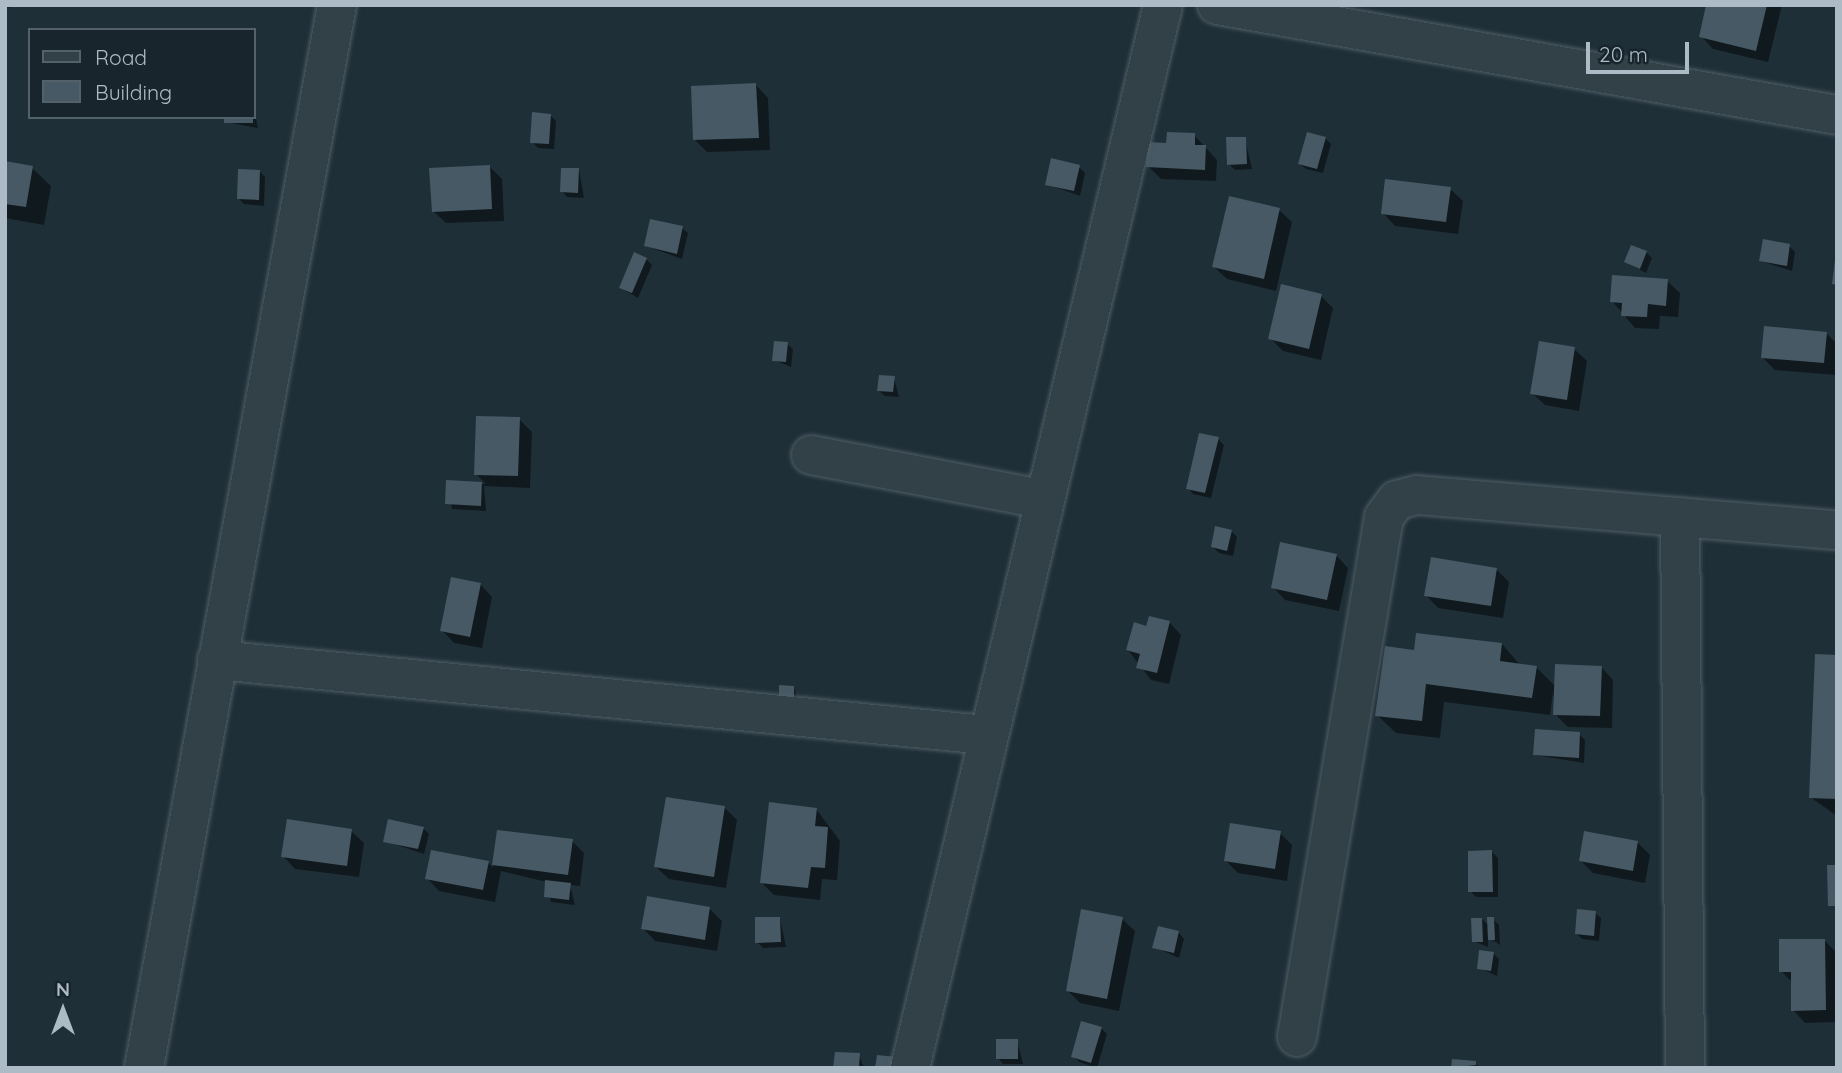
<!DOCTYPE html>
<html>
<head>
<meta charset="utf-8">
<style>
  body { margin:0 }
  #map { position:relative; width:1842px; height:1073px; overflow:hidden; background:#1f2f38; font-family:Quicksand,sans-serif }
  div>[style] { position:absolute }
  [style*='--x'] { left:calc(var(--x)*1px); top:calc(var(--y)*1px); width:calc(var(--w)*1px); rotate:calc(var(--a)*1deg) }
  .shadow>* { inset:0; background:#0007 }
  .building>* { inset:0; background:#465964 }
  .roads { filter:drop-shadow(0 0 2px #505e66) drop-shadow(0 0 2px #505e66) }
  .minor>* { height:38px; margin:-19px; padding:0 19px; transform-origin:19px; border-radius:19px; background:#324048 }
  span { translate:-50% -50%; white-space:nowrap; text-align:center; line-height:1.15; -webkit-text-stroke:6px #18252d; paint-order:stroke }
  .frame { position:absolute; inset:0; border:7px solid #acbbc5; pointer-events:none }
  .legend { position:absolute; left:28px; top:28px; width:228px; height:91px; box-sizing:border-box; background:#18252d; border:2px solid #53616a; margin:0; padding:9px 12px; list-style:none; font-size:21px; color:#acbbc5 }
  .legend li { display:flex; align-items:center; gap:14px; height:35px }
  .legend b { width:35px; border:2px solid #53616a }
  .north { position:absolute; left:28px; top:975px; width:70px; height:70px; -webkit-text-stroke:5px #18252d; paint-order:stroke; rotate:0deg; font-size:19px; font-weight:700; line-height:28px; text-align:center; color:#acbbc5 }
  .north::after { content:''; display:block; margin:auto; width:24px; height:32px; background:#acbbc5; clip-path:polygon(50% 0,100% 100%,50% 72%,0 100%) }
  .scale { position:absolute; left:1586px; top:42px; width:103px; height:32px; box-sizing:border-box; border:4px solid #acbbc5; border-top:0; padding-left:9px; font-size:21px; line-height:24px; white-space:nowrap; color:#acbbc5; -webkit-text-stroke:5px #18252d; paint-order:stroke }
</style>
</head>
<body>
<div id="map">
  <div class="shadow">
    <i style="clip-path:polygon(5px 5px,25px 5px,5px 8px)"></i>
    <i style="clip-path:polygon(1708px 5px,1782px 5px,1768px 62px,1713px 49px,1701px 36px)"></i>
    <i style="clip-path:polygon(756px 85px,768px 98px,770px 150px,707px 152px,695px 140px)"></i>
    <i style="clip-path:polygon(254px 110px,258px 128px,226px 122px,254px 117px)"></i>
    <i style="clip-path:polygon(550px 115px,556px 121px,554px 149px,538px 148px,532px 142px)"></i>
    <i style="clip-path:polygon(1194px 135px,1217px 160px,1216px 181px,1161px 179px,1148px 166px,1168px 144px)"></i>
    <i style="clip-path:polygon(1325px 138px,1331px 144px,1323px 173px,1306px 169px,1300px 164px)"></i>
    <i style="clip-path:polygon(1245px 139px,1252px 169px,1235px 170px,1229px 164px)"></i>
    <i style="clip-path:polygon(5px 163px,32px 168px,51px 186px,44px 225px,5px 218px)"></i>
    <i style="clip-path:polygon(489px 166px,502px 179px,504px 221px,446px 223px,433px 211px)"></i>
    <i style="clip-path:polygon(1079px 167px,1085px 173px,1080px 196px,1047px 184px)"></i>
    <i style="clip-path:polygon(579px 170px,584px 198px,567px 197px,562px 191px)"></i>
    <i style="clip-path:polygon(260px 172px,265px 177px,264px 206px,244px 204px,239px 199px)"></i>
    <i style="clip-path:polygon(1450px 189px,1463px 201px,1458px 234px,1395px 226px,1383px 213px)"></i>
    <i style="clip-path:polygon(1279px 210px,1292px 222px,1276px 291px,1227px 279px,1214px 267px)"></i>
    <i style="clip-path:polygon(682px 228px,688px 233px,682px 259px,646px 246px)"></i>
    <i style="clip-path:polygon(1789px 246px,1795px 252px,1792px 271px,1761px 261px)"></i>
    <i style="clip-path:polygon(1646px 252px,1652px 258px,1646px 273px,1626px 262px)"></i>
    <i style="clip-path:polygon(646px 259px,652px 265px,638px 298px,621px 288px)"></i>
    <i style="clip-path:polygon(1667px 281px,1680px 293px,1678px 317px,1660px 316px,1659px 329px,1635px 328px,1612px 301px)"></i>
    <i style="clip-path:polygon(1321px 296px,1333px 308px,1321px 360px,1283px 351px,1270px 338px)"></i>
    <i style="clip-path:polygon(1826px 333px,1837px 344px,1836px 375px,1775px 370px,1763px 358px)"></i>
    <i style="clip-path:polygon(787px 344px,793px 349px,791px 367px,774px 360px)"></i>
    <i style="clip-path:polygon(1574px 349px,1587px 361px,1579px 411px,1545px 405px,1532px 393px)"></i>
    <i style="clip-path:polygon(894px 378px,899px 397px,885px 396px,879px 391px)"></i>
    <i style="clip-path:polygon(519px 419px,532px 432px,530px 488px,484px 486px,486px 511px,452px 509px,447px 482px,486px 484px,476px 474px)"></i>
    <i style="clip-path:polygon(1218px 439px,1224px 445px,1211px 498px,1193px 494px,1188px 488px)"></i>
    <i style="clip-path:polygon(1231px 531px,1237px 537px,1233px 556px,1219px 553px,1213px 547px)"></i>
    <i style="clip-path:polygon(1336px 555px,1348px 568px,1339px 611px,1285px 600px,1273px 587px)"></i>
    <i style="clip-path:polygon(1497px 570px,1509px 582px,1503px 618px,1438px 608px,1426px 595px)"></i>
    <i style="clip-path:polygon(480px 584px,492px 597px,482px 648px,454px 643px,442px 630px)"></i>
    <i style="clip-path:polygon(1169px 622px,1181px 635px,1169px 684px,1151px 680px,1128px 650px,1148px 628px)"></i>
    <i style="clip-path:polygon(1502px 644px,1520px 665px,1536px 667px,1556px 687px,1601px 667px,1613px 680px,1612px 728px,1568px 727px,1555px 714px,1553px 692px,1550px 715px,1444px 702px,1440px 738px,1396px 733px,1377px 715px,1416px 652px)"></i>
    <i style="clip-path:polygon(1837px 657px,1837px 816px,1810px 797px)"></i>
    <i style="clip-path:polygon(794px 688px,799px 702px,786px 701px)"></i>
    <i style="clip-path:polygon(1579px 734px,1585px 740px,1584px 763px,1535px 755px)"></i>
    <i style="clip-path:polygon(725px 808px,737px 820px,726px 888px,669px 879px,656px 867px)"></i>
    <i style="clip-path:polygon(816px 809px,840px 841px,837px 880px,822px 879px,820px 900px,774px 895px,761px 882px)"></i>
    <i style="clip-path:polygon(423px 828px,429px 834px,424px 854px,385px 841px)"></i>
    <i style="clip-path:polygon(351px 831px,364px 843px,359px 877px,295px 869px,283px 856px)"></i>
    <i style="clip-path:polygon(498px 832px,572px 841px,584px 853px,580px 886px,570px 885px,575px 905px,551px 902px,547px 882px,501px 871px,495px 902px,439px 891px,427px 878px,488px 862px,493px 868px)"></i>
    <i style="clip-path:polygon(1280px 833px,1292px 845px,1287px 881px,1238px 873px,1226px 861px)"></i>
    <i style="clip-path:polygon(1638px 843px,1650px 855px,1645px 883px,1593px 873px,1580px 860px)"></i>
    <i style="clip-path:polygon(1492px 852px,1498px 858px,1498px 897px,1476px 897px,1470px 891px)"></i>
    <i style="clip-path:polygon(710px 909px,722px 921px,717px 951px,655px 941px,643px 928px)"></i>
    <i style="clip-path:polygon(1595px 913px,1601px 918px,1599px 941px,1582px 939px,1576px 933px)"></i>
    <i style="clip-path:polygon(780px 918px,786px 947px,763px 948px,757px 942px)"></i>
    <i style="clip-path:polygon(1122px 919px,1135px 931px,1119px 1011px,1080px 1003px,1068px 991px)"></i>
    <i style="clip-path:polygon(1482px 919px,1490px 927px,1493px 919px,1499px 925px,1500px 945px,1488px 937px,1488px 947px,1473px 941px)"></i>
    <i style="clip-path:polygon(1179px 933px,1184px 939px,1179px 958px,1154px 947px)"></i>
    <i style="clip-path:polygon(1825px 941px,1837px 953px,1837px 1022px,1805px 1023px,1793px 1010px,1793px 983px,1781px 971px)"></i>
    <i style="clip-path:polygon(1493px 953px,1499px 959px,1497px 976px,1479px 968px)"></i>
    <i style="clip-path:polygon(1101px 1028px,1107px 1034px,1097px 1068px,1079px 1062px,1073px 1056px)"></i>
    <i style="clip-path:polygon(1017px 1041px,1023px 1064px,1003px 1064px,998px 1058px)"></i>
    <i style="clip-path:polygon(859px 1055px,864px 1068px,835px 1068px)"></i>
    <i style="clip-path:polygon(1453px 1061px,1475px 1063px,1480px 1068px,1450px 1068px)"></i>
  </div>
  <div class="building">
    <i style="clip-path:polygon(1706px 5px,1767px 5px,1756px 51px,1699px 37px)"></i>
    <i style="clip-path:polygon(756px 83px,759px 138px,693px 140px,691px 86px)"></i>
    <i style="clip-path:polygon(532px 112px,551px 114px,549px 144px,530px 143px)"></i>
    <i style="clip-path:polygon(224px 117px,253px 117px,253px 123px,224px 123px)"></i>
    <i style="clip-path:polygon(1167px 132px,1195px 133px,1195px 145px,1206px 145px,1205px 170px,1146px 167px,1148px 142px,1166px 143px)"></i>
    <i style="clip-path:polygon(1307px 132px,1326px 137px,1317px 169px,1298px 164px)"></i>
    <i style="clip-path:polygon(1226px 137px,1246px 137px,1247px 164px,1227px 165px)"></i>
    <i style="clip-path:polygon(1051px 158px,1080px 165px,1074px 191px,1045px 185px)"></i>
    <i style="clip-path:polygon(5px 161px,33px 166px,26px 207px,5px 204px)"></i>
    <i style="clip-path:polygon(490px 165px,492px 209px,432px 212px,429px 168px)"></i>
    <i style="clip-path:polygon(561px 168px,579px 168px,578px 193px,560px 192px)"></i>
    <i style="clip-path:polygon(238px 169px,260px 170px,259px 200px,237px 199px)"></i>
    <i style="clip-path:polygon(1385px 179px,1451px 187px,1446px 222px,1381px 214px)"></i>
    <i style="clip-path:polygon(1229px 196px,1280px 208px,1264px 279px,1212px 267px)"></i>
    <i style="clip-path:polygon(650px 219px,683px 226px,677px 254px,644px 246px)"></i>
    <i style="clip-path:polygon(1763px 239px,1790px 244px,1787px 266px,1759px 261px)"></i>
    <i style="clip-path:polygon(1631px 245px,1647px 251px,1640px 269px,1624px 262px)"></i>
    <i style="clip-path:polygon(634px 252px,647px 258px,632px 293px,619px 288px)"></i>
    <i style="clip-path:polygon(1835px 260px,1837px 260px,1837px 285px,1832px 284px)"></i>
    <i style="clip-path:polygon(1612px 275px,1668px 279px,1666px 306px,1648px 304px,1647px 317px,1621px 316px,1622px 303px,1610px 302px)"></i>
    <i style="clip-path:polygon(1281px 284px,1322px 294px,1309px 349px,1268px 339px)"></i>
    <i style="clip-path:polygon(1764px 326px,1827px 332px,1824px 363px,1761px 358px)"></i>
    <i style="clip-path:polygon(774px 341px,788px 342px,786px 362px,772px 361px)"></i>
    <i style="clip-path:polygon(1539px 341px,1575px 347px,1567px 400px,1530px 394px)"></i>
    <i style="clip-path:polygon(879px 375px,895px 376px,893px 392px,877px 391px)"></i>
    <i style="clip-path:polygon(476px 416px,520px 417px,518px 476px,474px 475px)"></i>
    <i style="clip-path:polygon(1199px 433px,1219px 437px,1205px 493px,1186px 489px)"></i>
    <i style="clip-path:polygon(446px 480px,482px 482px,481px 506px,445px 504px)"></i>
    <i style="clip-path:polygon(1215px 526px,1232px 530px,1227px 551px,1211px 547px)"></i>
    <i style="clip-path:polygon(1280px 542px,1337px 554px,1327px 600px,1271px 588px)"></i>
    <i style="clip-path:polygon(1431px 557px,1497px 568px,1491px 606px,1424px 596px)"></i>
    <i style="clip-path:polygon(451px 577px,481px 583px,470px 637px,440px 631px)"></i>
    <i style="clip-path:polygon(1149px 616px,1170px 621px,1157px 673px,1136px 668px,1140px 654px,1126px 650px,1134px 622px,1146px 626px)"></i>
    <i style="clip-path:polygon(1416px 633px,1502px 643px,1500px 661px,1537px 666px,1532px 698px,1426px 684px,1422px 721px,1375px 716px,1385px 646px,1414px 650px)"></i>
    <i style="clip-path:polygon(1815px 654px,1837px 655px,1837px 799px,1809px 798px)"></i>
    <i style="clip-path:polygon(1555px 664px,1602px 666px,1600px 716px,1553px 715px)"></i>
    <i style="clip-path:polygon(779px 685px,794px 686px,794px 697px,779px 696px)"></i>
    <i style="clip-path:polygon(1535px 729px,1580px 732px,1579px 758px,1533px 755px)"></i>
    <i style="clip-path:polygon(666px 797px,725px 806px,714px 877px,654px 867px)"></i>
    <i style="clip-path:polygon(769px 802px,817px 808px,815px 826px,828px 827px,825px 868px,811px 867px,808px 888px,760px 883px)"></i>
    <i style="clip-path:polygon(287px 819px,352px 829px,347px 866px,281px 857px)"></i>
    <i style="clip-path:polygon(388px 819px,424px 827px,418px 849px,383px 842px)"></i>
    <i style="clip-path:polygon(1230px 823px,1281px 831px,1275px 869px,1224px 861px)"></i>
    <i style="clip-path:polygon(497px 830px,573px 839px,568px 875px,492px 865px)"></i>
    <i style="clip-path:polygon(1584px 831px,1638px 841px,1633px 871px,1579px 861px)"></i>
    <i style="clip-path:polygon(431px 850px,489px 861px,483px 890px,425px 879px)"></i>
    <i style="clip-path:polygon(1492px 850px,1493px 892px,1468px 892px,1468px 851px)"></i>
    <i style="clip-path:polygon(1827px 865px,1837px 865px,1837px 906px,1828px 906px)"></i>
    <i style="clip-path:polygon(545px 880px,571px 883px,569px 900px,544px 897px)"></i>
    <i style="clip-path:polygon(647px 896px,710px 907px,705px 940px,641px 929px)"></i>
    <i style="clip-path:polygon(1081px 909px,1123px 917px,1107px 999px,1066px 991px)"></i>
    <i style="clip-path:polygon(1577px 909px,1596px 911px,1594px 936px,1575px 934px)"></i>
    <i style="clip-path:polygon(755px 917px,780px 917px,781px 942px,755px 943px)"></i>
    <i style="clip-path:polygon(1487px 917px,1494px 917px,1495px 940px,1488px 940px)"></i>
    <i style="clip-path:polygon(1471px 918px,1482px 918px,1483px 942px,1472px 942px)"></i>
    <i style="clip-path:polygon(1158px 926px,1179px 931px,1174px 953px,1152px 948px)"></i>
    <i style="clip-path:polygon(1779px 939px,1825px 939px,1826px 1010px,1791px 1011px,1791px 972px,1779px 972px)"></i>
    <i style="clip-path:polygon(1479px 950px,1494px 952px,1491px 971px,1477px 969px)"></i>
    <i style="clip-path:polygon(1081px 1021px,1102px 1027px,1091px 1063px,1071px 1057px)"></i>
    <i style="clip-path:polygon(996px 1039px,1018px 1039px,1018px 1059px,996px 1059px)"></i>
    <i style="clip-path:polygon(835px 1052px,860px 1053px,859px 1068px,833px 1068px)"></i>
    <i style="clip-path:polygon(877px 1055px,897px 1057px,896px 1068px,875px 1068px)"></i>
    <i style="clip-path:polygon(1452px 1059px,1476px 1061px,1476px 1065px,1451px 1068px)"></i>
  </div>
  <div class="roads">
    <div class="minor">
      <i style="--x:1217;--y:5;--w:630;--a:10.06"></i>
      <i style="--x:811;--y:455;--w:234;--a:10.8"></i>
      <i style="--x:1680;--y:517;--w:551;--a:89.48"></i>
      <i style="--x:217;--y:660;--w:773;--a:5.57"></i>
      <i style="--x:1297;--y:1037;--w:527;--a:-80.5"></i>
      <i style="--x:1384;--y:517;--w:21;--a:-53"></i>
      <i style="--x:1397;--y:500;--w:21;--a:-14"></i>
      <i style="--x:1417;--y:495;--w:421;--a:4.8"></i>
      <i style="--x:144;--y:1068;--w:1080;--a:-79.71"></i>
      <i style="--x:910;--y:1068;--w:1093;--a:-76.61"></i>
    </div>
  </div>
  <div class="frame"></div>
  <ul class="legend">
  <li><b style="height:9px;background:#324048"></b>Road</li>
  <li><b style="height:19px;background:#465964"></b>Building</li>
  </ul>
  <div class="north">N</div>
  <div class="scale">20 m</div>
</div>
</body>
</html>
